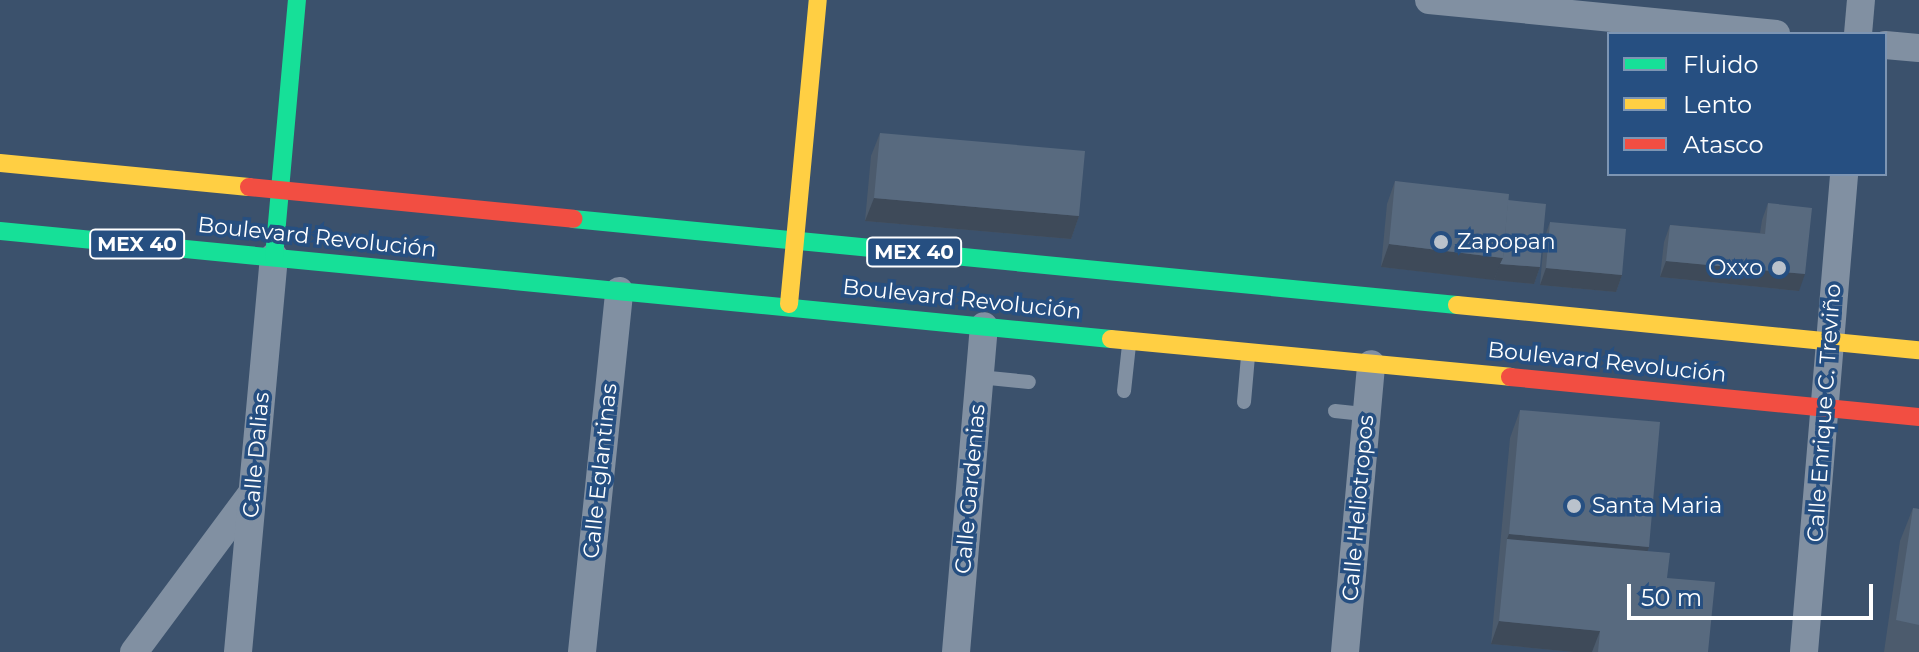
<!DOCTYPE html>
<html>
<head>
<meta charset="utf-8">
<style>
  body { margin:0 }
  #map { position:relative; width:1919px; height:652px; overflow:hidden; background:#3b516c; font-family:Montserrat,sans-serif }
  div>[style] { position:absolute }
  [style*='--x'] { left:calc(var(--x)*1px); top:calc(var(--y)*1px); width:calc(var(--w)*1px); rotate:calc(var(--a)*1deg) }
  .lane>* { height:14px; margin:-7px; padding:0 7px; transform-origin:7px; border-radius:7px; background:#8190a2 }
  .street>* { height:28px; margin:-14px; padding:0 14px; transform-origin:14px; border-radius:14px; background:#8190a2 }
  .fast>* { height:18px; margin:-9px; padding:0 9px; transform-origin:9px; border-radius:9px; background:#16e098 }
  .slow>* { height:18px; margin:-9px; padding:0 9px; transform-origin:9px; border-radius:9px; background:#ffcf43 }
  .jam>* { height:18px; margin:-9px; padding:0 9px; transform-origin:9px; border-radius:9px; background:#f24e42 }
  .wall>* { inset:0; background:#4c5b6d }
  .shaded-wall>* { inset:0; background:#3e4a59 }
  .building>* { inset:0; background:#586a7f }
  .dots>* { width:22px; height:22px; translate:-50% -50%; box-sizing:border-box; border:4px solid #264f81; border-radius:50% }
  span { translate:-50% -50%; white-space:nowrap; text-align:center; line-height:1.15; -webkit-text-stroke:7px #264f81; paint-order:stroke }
  .shield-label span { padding:2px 6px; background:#264f81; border:2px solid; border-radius:6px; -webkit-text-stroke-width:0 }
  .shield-label { font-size:20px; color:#fff; font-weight:700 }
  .street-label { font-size:22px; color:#fff }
  .poi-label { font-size:22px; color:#fff }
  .left { translate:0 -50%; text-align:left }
  .right { translate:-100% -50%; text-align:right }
  .legend { position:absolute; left:1607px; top:32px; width:280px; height:144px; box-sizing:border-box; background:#264f81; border:2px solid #7d95b3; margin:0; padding:10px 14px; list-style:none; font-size:24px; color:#fff }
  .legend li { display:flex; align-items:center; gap:16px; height:40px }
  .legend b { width:40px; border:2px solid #7d95b3 }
  .scale { position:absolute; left:1627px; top:584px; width:246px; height:36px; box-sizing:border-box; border:4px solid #fff; border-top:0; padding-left:10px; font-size:24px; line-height:28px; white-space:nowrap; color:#fff; -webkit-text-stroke:6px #264f81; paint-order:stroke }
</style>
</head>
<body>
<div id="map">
  <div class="lane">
    <i style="--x:979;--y:377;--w:50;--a:5.7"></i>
    <i style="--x:1124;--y:391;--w:46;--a:-83.8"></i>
    <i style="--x:1244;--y:402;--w:46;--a:-85"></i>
    <i style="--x:1335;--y:411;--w:31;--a:6"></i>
  </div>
  <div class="street">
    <i style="--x:1429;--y:0;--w:349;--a:5.6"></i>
    <i style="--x:1858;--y:34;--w:34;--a:-85"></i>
    <i style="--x:1885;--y:45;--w:34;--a:5"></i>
    <i style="--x:134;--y:652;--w:198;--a:-53.4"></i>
    <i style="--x:238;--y:652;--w:397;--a:-84.8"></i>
    <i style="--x:582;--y:652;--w:363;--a:-84.1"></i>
    <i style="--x:956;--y:652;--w:327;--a:-85.1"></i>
    <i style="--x:1345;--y:652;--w:289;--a:-84.8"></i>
    <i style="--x:1804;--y:652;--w:480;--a:-85.2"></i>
  </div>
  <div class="fast">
    <i style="--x:573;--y:219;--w:888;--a:5.56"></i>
    <i style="--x:0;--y:231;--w:1116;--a:5.55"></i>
    <i style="--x:274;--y:257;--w:258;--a:-84.9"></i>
  </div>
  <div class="slow">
    <i style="--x:0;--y:163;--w:250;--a:5.5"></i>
    <i style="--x:789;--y:304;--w:305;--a:-84.6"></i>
    <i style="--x:1457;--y:305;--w:464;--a:5.6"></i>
    <i style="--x:1111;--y:339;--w:401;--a:5.4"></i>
  </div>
  <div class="jam">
    <i style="--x:249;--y:187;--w:326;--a:5.6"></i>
    <i style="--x:1510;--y:377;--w:411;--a:5.6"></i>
  </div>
  <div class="wall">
    <i style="clip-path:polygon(880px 133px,1079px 216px,1071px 239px,865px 221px,871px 156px)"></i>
    <i style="clip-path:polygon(1395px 181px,1508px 200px,1540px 267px,1534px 284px,1381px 267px,1387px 204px)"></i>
    <i style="clip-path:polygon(1768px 203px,1799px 291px,1660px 277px,1664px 242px,1670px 225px,1760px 233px,1762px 220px)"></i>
    <i style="clip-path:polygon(1550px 222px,1622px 275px,1616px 292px,1540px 285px,1544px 239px)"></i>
    <i style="clip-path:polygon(1520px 410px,1649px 547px,1647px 551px,1667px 578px,1708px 652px,1574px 652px,1491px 644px,1510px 438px)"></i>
    <i style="clip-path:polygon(1913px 508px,1919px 509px,1919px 652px,1884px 652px,1900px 541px)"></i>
  </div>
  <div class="shaded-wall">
    <i style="clip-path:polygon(874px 198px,1079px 216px,1071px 239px,865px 221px)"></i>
    <i style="clip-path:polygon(1389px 244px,1503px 258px,1494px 280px,1381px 267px)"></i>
    <i style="clip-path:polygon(1666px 261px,1805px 274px,1799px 291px,1660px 277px)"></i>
    <i style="clip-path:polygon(1500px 264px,1540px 267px,1534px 284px,1494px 280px)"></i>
    <i style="clip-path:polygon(1546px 268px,1622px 275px,1616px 292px,1540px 285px)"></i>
    <i style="clip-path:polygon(1509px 534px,1649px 547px,1639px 574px,1507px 539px)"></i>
    <i style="clip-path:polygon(1499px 621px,1600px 631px,1592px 652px,1574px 652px,1491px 644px)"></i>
  </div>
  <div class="building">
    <i style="clip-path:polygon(880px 133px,1085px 151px,1079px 216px,874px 198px)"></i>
    <i style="clip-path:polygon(1395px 181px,1509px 194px,1503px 258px,1389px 244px)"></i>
    <i style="clip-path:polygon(1508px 200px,1546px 204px,1540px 267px,1500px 264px,1503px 258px)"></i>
    <i style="clip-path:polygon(1768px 203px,1812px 208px,1805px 274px,1666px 261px,1670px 225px,1765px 234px)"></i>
    <i style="clip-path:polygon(1550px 222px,1626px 229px,1622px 275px,1546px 268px)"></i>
    <i style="clip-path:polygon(1520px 410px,1660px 422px,1649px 547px,1509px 534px)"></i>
    <i style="clip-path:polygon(1913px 508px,1919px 509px,1919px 625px,1896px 620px)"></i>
    <i style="clip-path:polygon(1507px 539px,1670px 553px,1667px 578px,1715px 582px,1708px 652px,1598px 652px,1600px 631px,1499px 621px)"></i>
  </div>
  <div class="dots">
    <i style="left:1441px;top:242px;background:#bac2cc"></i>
    <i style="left:1779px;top:268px;background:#bac2cc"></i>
    <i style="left:1574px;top:506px;background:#bac2cc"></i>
  </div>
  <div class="shield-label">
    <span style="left:137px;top:244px">MEX 40</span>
    <span style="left:914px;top:252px">MEX 40</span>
  </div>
  <div class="street-label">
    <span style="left:317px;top:237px;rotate:6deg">Boulevard Revolución</span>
    <span style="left:962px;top:299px;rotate:6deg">Boulevard Revolución</span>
    <span style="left:1607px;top:362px;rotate:6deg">Boulevard Revolución</span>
    <span style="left:1824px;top:413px;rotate:-86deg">Calle Enrique C. Treviño</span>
    <span style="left:256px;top:455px;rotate:-85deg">Calle Dalias</span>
    <span style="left:600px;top:471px;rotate:-84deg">Calle Eglantinas</span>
    <span style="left:970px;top:489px;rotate:-85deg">Calle Gardenias</span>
    <span style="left:1358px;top:508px;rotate:-85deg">Calle Heliotropos</span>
  </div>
  <div class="poi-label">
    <span class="left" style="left:1457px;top:242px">Zapopan</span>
    <span class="right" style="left:1763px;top:268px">Oxxo</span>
    <span class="left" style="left:1592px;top:506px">Santa Maria</span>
  </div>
  <ul class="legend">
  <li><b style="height:10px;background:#16e098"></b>Fluido</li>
  <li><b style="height:10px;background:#ffcf43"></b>Lento</li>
  <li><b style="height:10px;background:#f24e42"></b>Atasco</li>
  </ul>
  <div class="scale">50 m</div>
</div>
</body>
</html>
